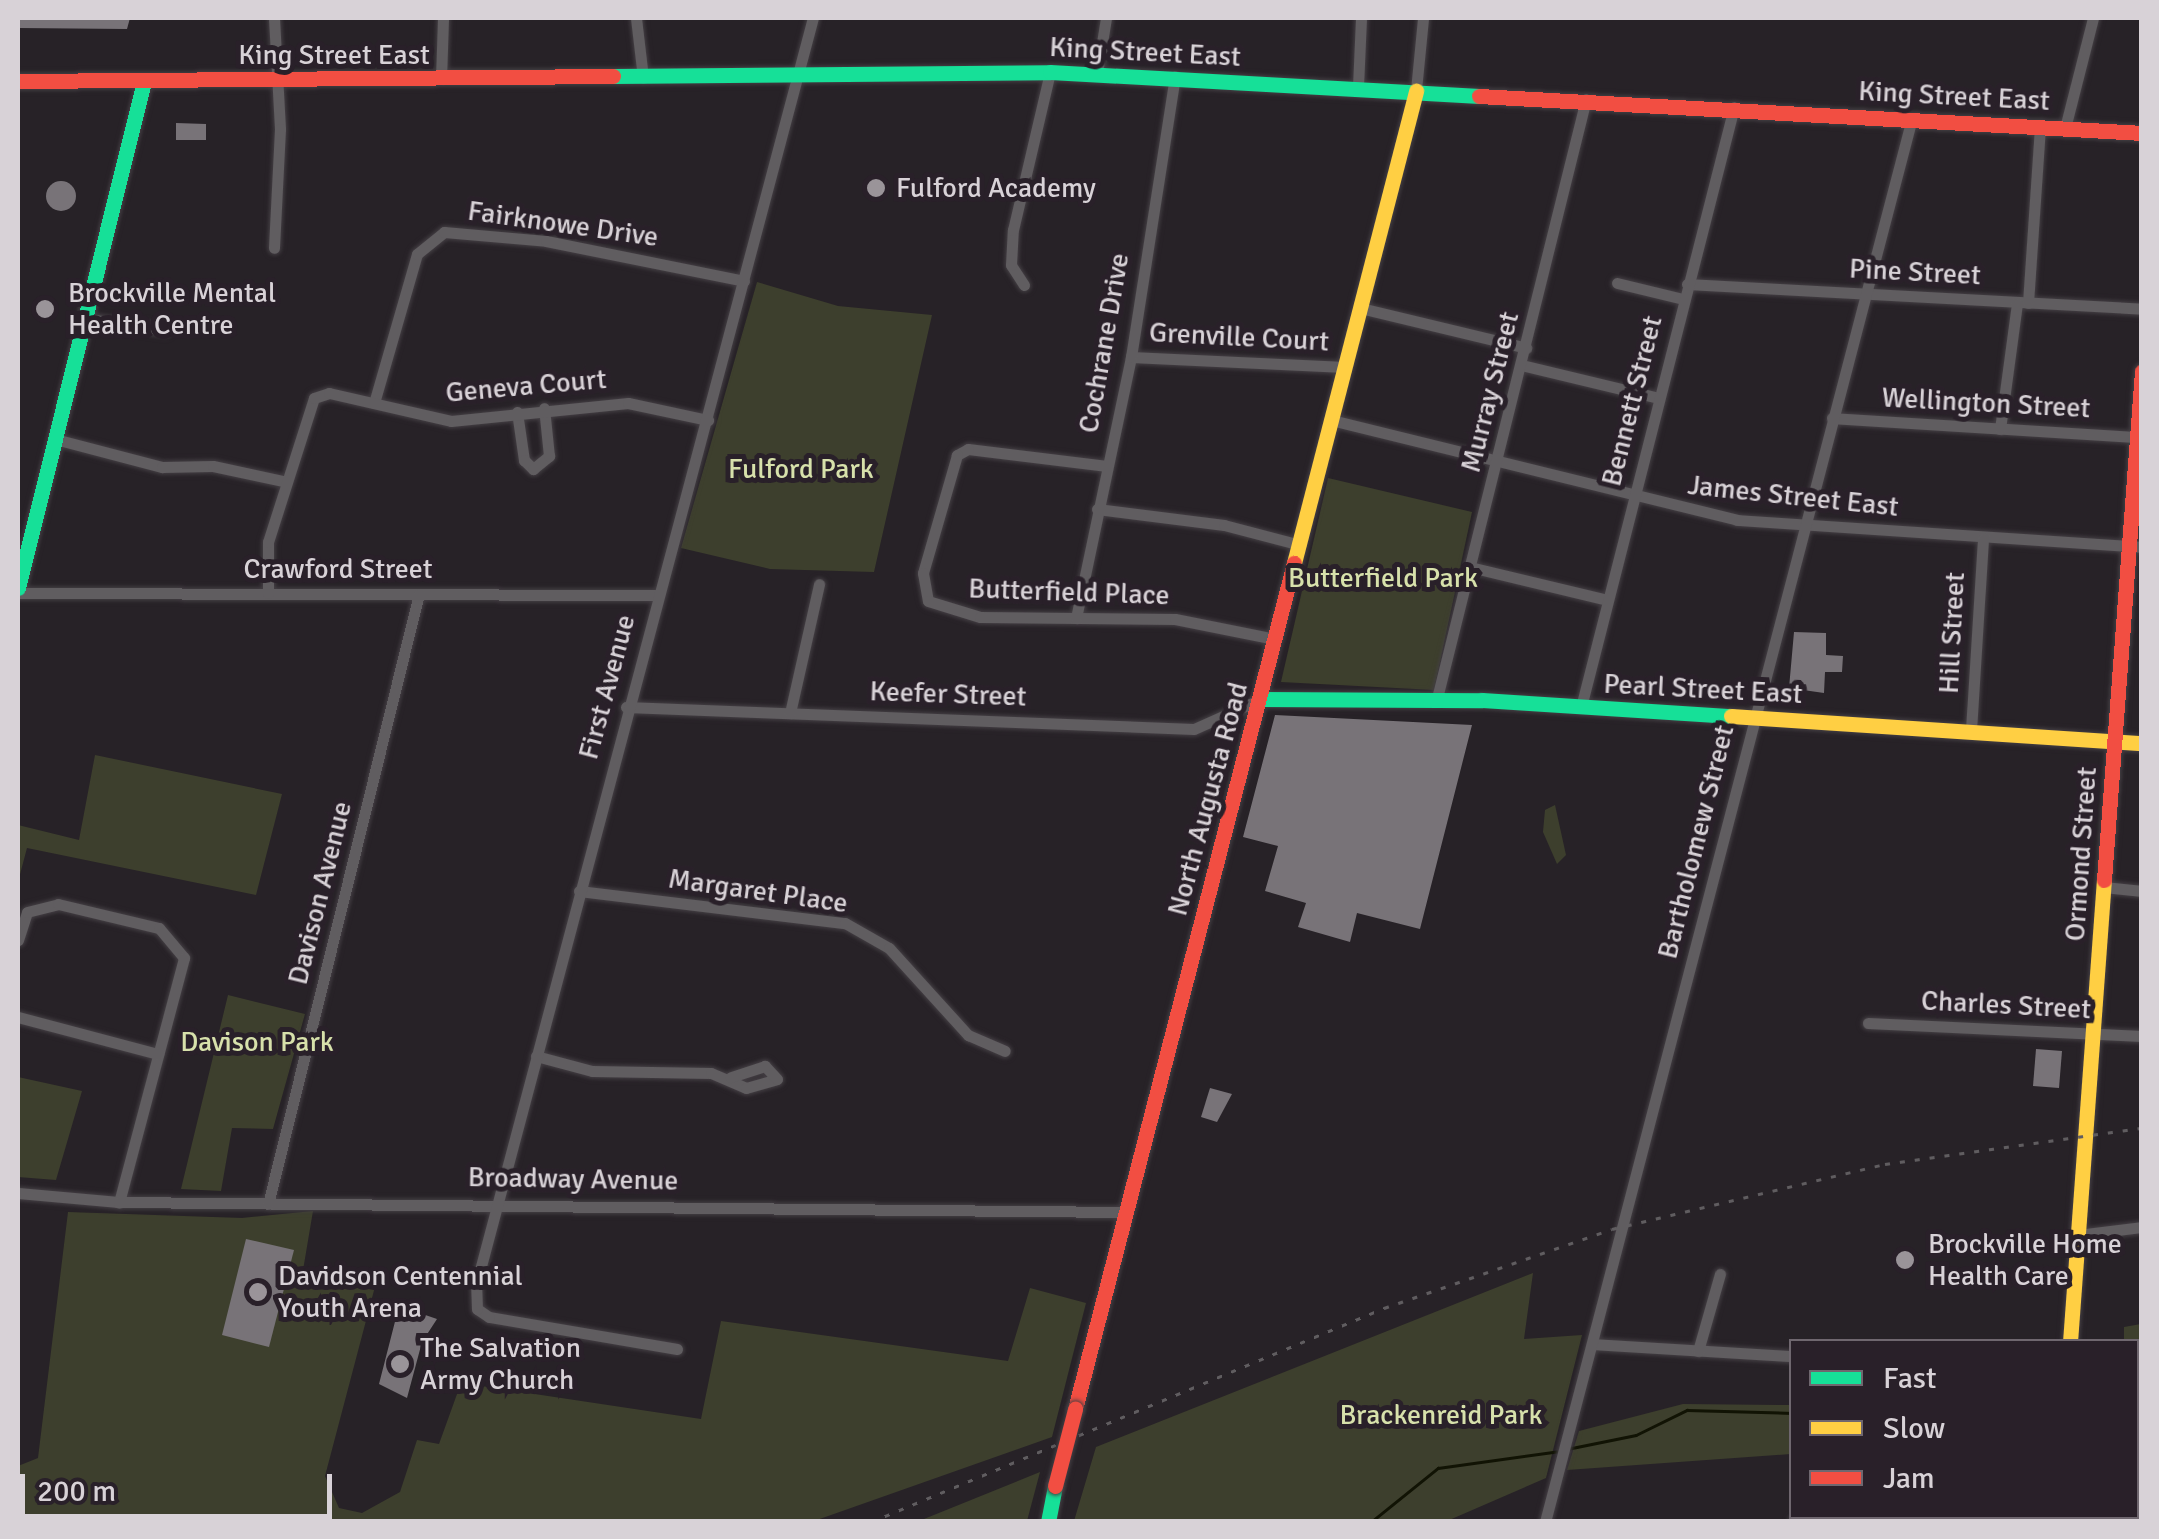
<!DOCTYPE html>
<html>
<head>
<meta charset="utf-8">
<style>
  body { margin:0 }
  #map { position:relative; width:2159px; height:1539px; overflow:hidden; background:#272227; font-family:Signika,sans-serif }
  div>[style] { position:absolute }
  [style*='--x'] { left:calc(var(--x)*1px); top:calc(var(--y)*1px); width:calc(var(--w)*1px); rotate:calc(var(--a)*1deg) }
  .green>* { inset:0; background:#3d3f2d }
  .stream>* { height:2.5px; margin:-1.25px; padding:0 1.25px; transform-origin:1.25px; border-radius:1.25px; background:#111304 }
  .building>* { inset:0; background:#787378 }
  .round { border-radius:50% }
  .roads { filter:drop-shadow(0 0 2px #443f44) drop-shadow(0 0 2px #443f44) }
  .street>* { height:11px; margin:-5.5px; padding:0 5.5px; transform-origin:5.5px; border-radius:5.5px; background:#605d60 }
  .fast>* { height:15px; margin:-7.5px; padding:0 7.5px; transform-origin:7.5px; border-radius:7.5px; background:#16e098 }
  .slow>* { height:15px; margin:-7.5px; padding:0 7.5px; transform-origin:7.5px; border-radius:7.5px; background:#ffcf43 }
  .jam>* { height:15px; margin:-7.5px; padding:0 7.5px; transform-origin:7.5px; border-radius:7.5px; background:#f24e42 }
  .rail>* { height:2.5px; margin-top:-1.25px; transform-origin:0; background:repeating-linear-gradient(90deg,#605d60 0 5px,transparent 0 15px) }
  .bridges { filter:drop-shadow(0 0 2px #443f44) drop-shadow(0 0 2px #443f44) }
  .jam-bridge>* { height:15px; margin:-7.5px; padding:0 7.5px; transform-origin:7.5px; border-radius:7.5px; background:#f24e42 }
  .dots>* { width:28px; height:28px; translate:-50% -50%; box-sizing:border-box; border:5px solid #292029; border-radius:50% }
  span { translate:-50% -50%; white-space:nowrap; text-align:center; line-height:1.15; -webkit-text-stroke:10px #292029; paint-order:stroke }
  .street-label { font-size:28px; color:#d8d2d7 }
  .poi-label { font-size:28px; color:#d8d2d7 }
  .left { translate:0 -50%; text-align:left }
  .park-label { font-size:28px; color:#d7e1ab }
  .frame { position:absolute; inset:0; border:20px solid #d8d2d7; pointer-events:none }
  .legend { position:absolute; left:1789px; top:1339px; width:350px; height:180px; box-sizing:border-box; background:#292029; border:2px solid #6f676f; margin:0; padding:12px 18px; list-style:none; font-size:30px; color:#d8d2d7 }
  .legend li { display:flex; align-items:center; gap:20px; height:50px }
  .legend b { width:50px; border:2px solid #6f676f }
  .scale { position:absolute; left:20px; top:1474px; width:312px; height:45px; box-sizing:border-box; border:5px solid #d8d2d7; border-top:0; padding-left:12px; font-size:30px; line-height:35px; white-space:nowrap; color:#d8d2d7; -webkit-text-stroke:8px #292029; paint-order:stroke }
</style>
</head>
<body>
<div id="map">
  <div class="green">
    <i style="clip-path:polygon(757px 282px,838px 306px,932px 315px,874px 572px,770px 569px,681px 548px)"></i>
    <i style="clip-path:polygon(1328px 478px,1472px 512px,1434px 690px,1281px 682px)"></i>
    <i style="clip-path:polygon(95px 755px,282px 794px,256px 895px,27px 848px,18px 882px,18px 825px,79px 840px)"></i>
    <i style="clip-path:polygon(1555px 805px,1566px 855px,1557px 864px,1543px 832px,1545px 810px)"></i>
    <i style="clip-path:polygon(228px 995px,305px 1014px,273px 1129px,232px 1128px,221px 1191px,181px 1189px)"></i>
    <i style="clip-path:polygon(18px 1077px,82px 1091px,56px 1180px,18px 1177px)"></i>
    <i style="clip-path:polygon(313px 1211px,301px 1282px,377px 1279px,325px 1476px,339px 1508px,362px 1513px,400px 1492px,417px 1440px,439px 1444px,461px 1383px,701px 1419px,721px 1321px,1008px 1361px,1030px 1288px,1086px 1303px,1052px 1437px,814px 1521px,18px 1521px,18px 1466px,38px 1458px,68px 1212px,242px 1218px)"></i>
    <i style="clip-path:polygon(1533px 1273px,1524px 1339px,1582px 1335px,1546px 1478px,1447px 1521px,1074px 1521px,1096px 1447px)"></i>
    <i style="clip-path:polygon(2141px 1324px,2142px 1324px,2141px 1498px,2136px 1342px,2124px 1341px,2124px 1327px)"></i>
    <i style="clip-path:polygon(1683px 1404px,1791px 1405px,1791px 1454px,1567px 1470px,1579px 1431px)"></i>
    <i style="clip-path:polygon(1040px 1472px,1027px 1521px,919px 1521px)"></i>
  </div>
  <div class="stream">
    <i style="--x:2136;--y:1440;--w:6;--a:0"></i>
    <i style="--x:1567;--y:1449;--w:70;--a:-11.5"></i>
    <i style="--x:1636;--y:1435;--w:57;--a:-26.1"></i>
    <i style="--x:1687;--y:1410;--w:105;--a:1.6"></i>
    <i style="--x:1371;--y:1522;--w:86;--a:-38.9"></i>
    <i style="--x:1438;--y:1468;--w:123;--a:-7.9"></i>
  </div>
  <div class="building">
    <i style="clip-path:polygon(18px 18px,130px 18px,127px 29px,18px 28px)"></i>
    <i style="clip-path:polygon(176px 123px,206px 124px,206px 140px,176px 140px)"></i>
    <i class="round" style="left:46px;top:181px;width:30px;height:30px"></i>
    <i style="clip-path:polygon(1794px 632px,1826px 633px,1826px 655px,1843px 656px,1842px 672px,1825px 672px,1824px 693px,1789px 688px)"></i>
    <i style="clip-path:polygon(1275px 715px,1472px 725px,1420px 929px,1357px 913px,1350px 942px,1298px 927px,1306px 903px,1265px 891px,1278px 846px,1243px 837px)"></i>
    <i style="clip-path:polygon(2036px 1049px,2062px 1051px,2059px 1088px,2033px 1086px)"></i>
    <i style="clip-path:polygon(1210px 1088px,1232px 1094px,1217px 1122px,1201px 1117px)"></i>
    <i style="clip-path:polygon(246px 1239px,294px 1250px,269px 1347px,222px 1335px)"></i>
    <i style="clip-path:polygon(399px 1306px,437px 1319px,422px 1342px,407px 1398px,379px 1384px)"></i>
  </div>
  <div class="roads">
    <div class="street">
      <i style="--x:274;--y:18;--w:111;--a:86.9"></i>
      <i style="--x:280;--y:129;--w:119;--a:92.9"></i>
      <i style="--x:636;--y:18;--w:60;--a:83.3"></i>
      <i style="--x:1097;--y:73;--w:56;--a:-80.7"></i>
      <i style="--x:441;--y:79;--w:61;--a:-88.1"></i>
      <i style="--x:1358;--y:87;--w:69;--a:-87.5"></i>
      <i style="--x:1416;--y:90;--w:72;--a:-84.4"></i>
      <i style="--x:2065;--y:128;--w:114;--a:-75.7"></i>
      <i style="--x:1617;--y:283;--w:68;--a:13.6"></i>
      <i style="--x:1687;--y:284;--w:456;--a:3.1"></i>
      <i style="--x:1024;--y:285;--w:24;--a:-123"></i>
      <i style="--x:1011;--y:265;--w:35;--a:-87"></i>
      <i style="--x:1013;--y:230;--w:162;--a:-76.8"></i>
      <i style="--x:2028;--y:303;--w:177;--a:-86.1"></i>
      <i style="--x:1360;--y:308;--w:171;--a:13.5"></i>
      <i style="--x:87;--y:319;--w:79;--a:8"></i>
      <i style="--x:1131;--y:357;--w:214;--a:2.7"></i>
      <i style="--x:1521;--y:365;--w:141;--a:13.5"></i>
      <i style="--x:374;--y:403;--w:155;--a:-73.9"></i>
      <i style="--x:417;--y:254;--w:35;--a:-39"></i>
      <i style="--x:444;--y:232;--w:102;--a:5"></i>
      <i style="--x:546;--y:241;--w:202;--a:11.4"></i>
      <i style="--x:517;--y:412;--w:49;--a:81.7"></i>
      <i style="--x:524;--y:460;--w:13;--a:45"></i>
      <i style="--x:533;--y:469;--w:21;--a:-39"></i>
      <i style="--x:549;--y:456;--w:48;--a:-95.9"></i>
      <i style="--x:1832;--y:418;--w:306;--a:3.6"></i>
      <i style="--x:1331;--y:420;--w:418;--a:13.8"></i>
      <i style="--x:1737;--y:520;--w:406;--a:3.8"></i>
      <i style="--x:2000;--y:429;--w:127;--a:-82.3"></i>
      <i style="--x:55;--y:439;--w:111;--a:14.7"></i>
      <i style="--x:162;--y:467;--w:51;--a:-1.1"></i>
      <i style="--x:213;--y:466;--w:72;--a:12.1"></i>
      <i style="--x:1107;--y:466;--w:140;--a:-173"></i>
      <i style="--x:968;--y:449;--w:13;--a:151"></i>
      <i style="--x:957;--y:455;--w:123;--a:106.1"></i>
      <i style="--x:923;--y:573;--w:28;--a:80"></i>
      <i style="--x:928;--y:601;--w:54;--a:17.1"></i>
      <i style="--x:980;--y:617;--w:195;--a:0.6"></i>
      <i style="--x:1175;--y:619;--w:102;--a:11.3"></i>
      <i style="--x:1097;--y:509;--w:128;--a:7.2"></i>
      <i style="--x:1224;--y:525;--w:79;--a:14.7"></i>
      <i style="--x:1470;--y:567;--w:141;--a:13.5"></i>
      <i style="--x:18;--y:593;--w:640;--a:0.18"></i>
      <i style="--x:268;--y:593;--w:51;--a:-90"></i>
      <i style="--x:268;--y:542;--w:151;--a:-72.3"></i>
      <i style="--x:314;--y:398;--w:16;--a:-18"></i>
      <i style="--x:329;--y:393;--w:125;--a:12.9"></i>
      <i style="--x:451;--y:421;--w:178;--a:-5.8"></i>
      <i style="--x:628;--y:403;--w:82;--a:12"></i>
      <i style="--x:1076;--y:618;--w:267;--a:-78.1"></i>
      <i style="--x:1131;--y:357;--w:284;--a:-81.1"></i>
      <i style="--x:1437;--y:698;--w:617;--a:-76.03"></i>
      <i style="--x:626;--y:707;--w:568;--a:2.22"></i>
      <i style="--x:1194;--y:729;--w:73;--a:-24.1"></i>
      <i style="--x:1581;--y:707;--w:619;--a:-75.69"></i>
      <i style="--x:790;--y:713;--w:132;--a:-77.3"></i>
      <i style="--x:1971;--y:730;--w:192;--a:-86.4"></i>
      <i style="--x:2104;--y:887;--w:38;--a:6"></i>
      <i style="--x:579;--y:891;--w:268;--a:6.9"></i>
      <i style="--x:845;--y:923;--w:51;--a:29.6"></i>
      <i style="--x:889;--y:948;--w:118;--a:47.8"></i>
      <i style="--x:968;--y:1035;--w:40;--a:23.4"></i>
      <i style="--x:18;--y:940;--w:29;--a:-72"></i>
      <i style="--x:27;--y:912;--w:32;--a:-14"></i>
      <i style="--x:58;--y:904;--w:104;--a:13.4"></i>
      <i style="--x:159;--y:928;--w:39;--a:50"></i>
      <i style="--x:184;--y:958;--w:253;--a:104.9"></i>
      <i style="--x:18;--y:1017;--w:145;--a:14.8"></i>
      <i style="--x:1868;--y:1023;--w:274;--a:2.7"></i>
      <i style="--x:536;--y:1056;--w:58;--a:15"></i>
      <i style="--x:592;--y:1071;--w:119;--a:1"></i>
      <i style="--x:711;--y:1073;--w:38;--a:23"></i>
      <i style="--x:746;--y:1088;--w:32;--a:-16"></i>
      <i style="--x:777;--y:1079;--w:18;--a:-133"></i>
      <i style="--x:765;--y:1066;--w:36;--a:162"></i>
      <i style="--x:18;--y:1193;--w:101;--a:5.1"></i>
      <i style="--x:119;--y:1202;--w:1009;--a:0.57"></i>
      <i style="--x:268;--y:1204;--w:628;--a:-76.1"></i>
      <i style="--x:2077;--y:1235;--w:65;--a:-7"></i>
      <i style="--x:1593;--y:1344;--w:199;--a:3.5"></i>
      <i style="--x:677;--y:1349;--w:191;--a:-170.3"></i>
      <i style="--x:489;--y:1317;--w:14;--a:-146"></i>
      <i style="--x:477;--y:1309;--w:24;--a:-92"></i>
      <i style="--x:476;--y:1285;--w:1311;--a:-75.11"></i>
      <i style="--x:1698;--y:1351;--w:80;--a:-74.1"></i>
      <i style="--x:1794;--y:1521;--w:6;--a:9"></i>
      <i style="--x:1545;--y:1522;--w:1451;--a:-75.35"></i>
    </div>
    <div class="fast">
      <i style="--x:613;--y:76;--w:437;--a:-0.5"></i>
      <i style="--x:1050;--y:72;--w:430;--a:3.2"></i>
      <i style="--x:18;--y:588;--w:522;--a:-76.04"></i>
      <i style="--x:1261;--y:699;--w:221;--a:0.3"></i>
      <i style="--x:1482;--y:700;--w:250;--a:3.7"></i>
      <i style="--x:1048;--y:1522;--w:37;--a:-79"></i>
    </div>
    <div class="slow">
      <i style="--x:1294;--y:563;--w:488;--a:-75.5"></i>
      <i style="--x:1731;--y:716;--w:412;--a:3.8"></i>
      <i style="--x:2070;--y:1342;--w:463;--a:-85.8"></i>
    </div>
    <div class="jam">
      <i style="--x:18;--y:81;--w:595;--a:-0.48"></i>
      <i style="--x:1479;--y:96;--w:664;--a:3.19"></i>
      <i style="--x:2104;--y:880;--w:510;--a:-85.73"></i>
      <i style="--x:1075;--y:1409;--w:874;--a:-75.49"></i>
      <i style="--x:2042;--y:1522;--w:6;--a:-81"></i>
    </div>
  </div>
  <div class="rail">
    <i style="--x:871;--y:1522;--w:556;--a:-22.64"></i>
    <i style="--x:1384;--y:1308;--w:241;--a:-19.1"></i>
    <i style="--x:1612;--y:1229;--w:281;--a:-13.4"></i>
    <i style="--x:1885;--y:1164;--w:260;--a:-8"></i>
  </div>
  <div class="bridges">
    <div class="jam-bridge">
      <i style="--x:1055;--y:1486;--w:80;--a:-75.4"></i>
    </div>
  </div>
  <div class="dots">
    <i style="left:876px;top:188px;background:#9a9499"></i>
    <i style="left:45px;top:309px;background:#9a9499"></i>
    <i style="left:1905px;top:1260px;background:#9a9499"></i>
    <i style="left:258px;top:1292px;background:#9a9499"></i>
    <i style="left:400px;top:1364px;background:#9a9499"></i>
  </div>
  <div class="street-label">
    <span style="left:1145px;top:52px;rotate:3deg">King Street East</span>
    <span style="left:334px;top:55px">King Street East</span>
    <span style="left:1954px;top:96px;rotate:3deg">King Street East</span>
    <span style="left:563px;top:224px;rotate:8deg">Fairknowe Drive</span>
    <span style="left:1915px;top:272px;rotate:3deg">Pine Street</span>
    <span style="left:1239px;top:337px;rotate:3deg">Grenville Court</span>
    <span style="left:1104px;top:343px;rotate:-80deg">Cochrane Drive</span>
    <span style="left:526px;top:386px;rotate:-5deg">Geneva Court</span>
    <span style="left:1490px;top:392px;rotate:-76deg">Murray Street</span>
    <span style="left:1632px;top:401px;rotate:-76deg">Bennett Street</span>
    <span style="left:1986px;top:403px;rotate:3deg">Wellington Street</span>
    <span style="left:1793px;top:496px;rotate:6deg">James Street East</span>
    <span style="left:338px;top:569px">Crawford Street</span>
    <span style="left:1069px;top:592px;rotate:2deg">Butterfield Place</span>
    <span style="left:1952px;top:633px;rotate:-87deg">Hill Street</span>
    <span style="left:607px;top:687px;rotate:-75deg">First Avenue</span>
    <span style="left:1703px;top:689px;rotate:3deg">Pearl Street East</span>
    <span style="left:948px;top:694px;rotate:2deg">Keefer Street</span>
    <span style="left:1208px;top:799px;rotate:-75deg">North Augusta Road</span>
    <span style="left:1696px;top:842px;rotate:-76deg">Bartholomew Street</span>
    <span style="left:2081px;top:854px;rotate:-86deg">Ormond Street</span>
    <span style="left:758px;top:891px;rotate:8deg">Margaret Place</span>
    <span style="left:320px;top:893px;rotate:-76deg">Davison Avenue</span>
    <span style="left:2006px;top:1005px;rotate:3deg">Charles Street</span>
    <span style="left:573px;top:1179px;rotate:1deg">Broadway Avenue</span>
  </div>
  <div class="poi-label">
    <span class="left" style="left:896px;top:188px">Fulford Academy</span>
    <span class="left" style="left:68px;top:309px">Brockville Mental<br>Health Centre</span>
    <span class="left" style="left:1928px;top:1260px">Brockville Home<br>Health Care</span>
    <span class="left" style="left:278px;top:1292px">Davidson Centennial<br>Youth Arena</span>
    <span class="left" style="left:420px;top:1364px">The Salvation<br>Army Church</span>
  </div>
  <div class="park-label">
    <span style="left:801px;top:469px">Fulford Park</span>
    <span style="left:1383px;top:578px">Butterfield Park</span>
    <span style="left:257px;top:1042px">Davison Park</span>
    <span style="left:1441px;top:1415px">Brackenreid Park</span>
  </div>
  <div class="frame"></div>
  <ul class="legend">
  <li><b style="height:12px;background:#16e098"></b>Fast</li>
  <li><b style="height:12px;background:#ffcf43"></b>Slow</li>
  <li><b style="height:12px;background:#f24e42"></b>Jam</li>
  </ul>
  <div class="scale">200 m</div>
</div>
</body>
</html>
